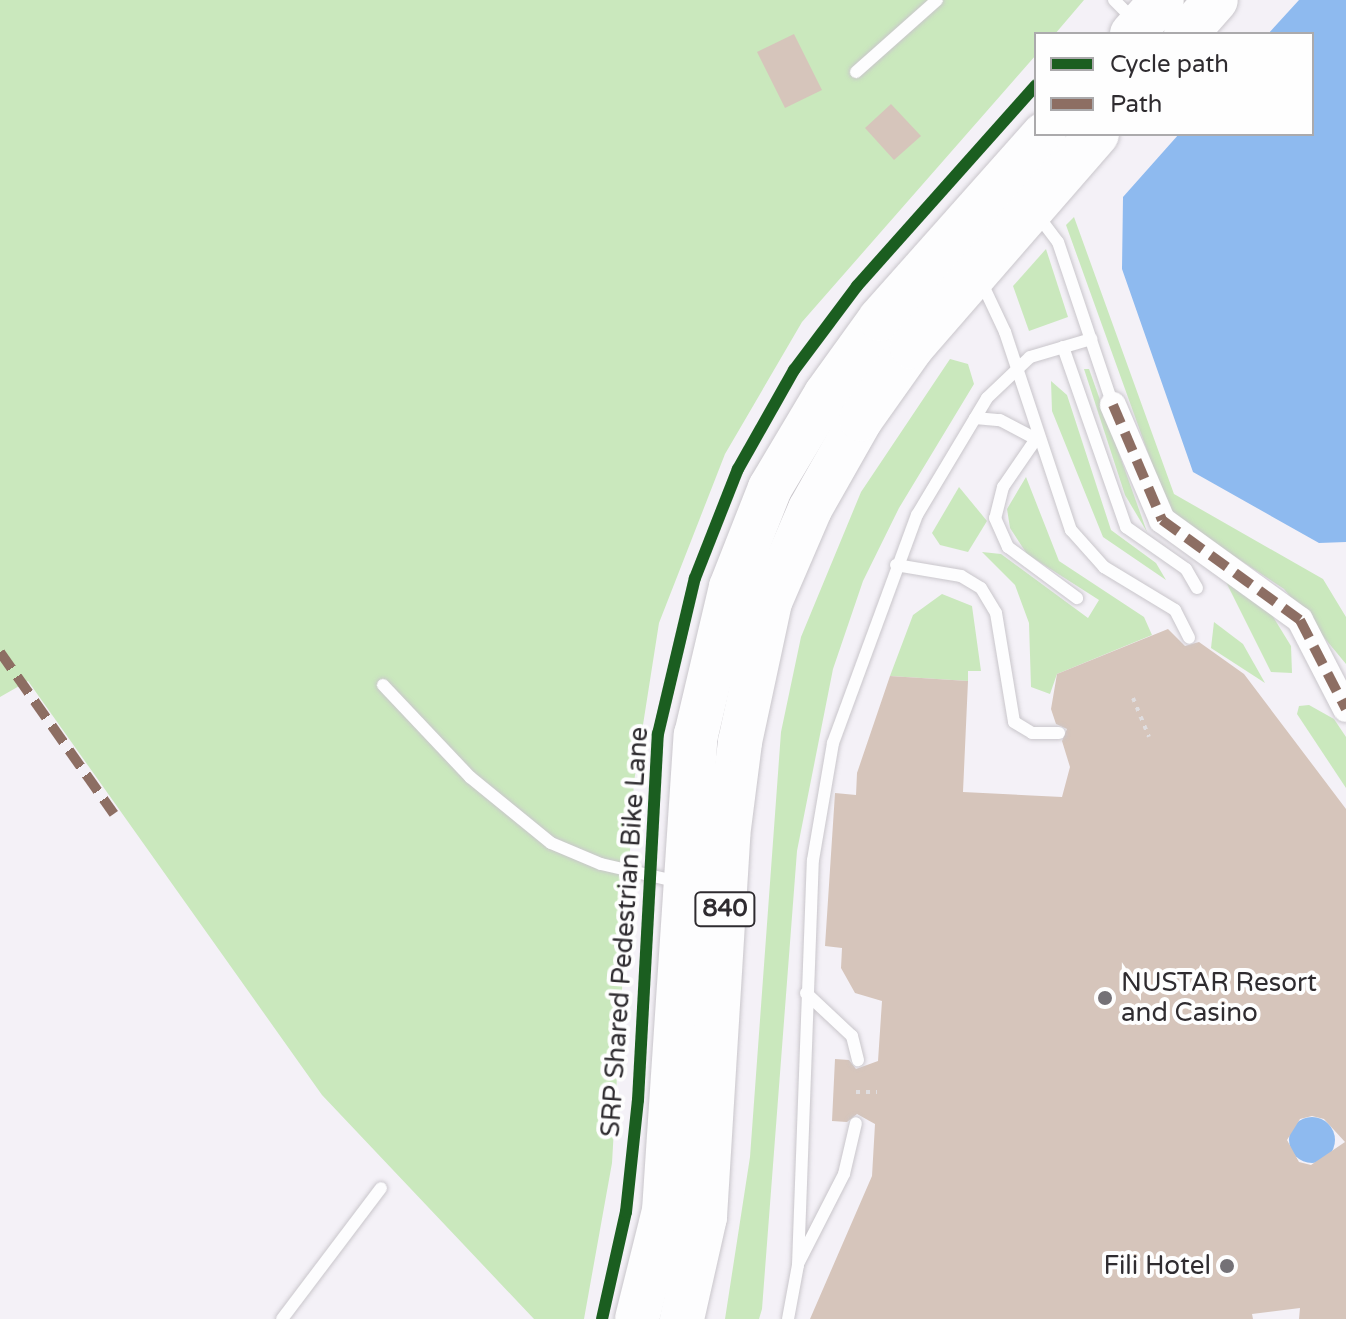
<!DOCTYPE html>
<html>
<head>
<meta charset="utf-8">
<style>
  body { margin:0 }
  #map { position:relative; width:1346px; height:1319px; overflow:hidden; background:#f4f1f7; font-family:"Varela Round",sans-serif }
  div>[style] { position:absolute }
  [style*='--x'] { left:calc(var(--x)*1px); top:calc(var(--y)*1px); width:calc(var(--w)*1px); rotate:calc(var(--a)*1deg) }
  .green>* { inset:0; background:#cae8bd }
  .water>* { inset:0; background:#8ebaef }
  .round { border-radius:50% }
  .building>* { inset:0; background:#d6c5bb }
  .path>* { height:4px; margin-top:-2px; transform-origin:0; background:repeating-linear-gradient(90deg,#dfdddf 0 4px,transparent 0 10px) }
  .roads { filter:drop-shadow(0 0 2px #c9c6cb) drop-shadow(0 0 2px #c9c6cb) }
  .lane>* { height:12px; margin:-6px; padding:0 6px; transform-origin:6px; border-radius:6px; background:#fdfdfe }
  .street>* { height:26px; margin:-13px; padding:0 13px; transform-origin:13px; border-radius:13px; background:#fdfdfe }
  .highway>* { height:44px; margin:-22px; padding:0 22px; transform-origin:22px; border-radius:22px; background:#fdfdfe }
  .quiet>* { height:10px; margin-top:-5px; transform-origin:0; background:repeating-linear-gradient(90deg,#8d6e63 0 20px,transparent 0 30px) }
  .cycleway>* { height:12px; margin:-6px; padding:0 6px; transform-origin:6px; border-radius:6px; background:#1b5e20 }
  .dots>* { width:22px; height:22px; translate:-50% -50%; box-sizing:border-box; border:4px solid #fefefe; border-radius:50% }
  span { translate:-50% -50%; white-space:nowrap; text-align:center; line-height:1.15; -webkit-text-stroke:8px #fefefe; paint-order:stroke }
  .shield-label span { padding:2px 6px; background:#fefefe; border:2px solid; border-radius:6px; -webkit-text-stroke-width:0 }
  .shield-label { font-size:24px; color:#2f2c30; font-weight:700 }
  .street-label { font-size:26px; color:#2f2c30 }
  .poi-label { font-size:26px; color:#2f2c30 }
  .left { translate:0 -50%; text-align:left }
  .right { translate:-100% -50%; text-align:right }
  .legend { position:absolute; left:1034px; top:32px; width:280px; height:104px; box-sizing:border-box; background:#fefefe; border:2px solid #abaaac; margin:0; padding:10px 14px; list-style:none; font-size:24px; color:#2f2c30 }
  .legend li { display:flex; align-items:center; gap:16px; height:40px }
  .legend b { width:40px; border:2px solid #abaaac }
</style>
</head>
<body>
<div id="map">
  <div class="green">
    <i style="clip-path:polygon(0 0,1084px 0,1055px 34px,1036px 34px,1036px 55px,802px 322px,725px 454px,659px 623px,634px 782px,612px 1163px,584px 1319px,534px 1319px,322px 1095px,28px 681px,0 697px)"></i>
    <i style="clip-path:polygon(1074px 217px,1174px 494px,1323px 579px,1346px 617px,1346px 664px,1284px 589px,1170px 514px,1066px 225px)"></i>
    <i style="clip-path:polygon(1046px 249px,1068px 317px,1029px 331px,1013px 286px)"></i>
    <i style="clip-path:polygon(950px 359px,968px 364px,974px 384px,899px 508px,863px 581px,833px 669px,797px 851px,762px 1309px,759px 1319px,725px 1319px,750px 1157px,781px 732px,801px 637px,861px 492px)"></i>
    <i style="clip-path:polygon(1084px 369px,1089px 369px,1147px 532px,1125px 495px)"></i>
    <i style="clip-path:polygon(1051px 381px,1067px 395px,1111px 530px,1156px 563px,1166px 580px,1103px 537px,1052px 411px)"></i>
    <i style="clip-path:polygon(1026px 477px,1059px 561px,1144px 617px,1152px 635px,1057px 674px,1050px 694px,1031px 687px,1029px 623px,1015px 585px,982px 552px,1001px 554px,1088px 618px,1099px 600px,1027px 554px,1010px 528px,1007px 509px)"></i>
    <i style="clip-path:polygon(959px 487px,987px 521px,968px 552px,940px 545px,932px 533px)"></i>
    <i style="clip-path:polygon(1226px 582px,1269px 610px,1291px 646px,1292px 673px,1271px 672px)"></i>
    <i style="clip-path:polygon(942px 594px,972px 606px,981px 671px,968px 671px,968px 681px,890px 676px,913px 615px)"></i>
    <i style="clip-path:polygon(1214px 622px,1243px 644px,1265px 683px,1211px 648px)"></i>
    <i style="clip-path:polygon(1309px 705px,1334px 719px,1346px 737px,1346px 788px,1297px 714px,1299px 706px)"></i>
  </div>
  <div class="water">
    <i style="clip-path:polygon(1299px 0,1346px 0,1346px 542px,1319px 543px,1193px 472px,1122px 269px,1123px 197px,1179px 134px,1312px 134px,1312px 34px,1268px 34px)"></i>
    <i class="round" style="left:1289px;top:1117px;width:46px;height:46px"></i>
  </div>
  <div class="building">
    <i style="clip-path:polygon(794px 34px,822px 90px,785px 108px,757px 52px)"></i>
    <i style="clip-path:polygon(891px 104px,921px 136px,894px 160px,865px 128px)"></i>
    <i style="clip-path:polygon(evenodd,1168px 629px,1185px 646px,1199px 642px,1244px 674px,1346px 809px,1346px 1319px,1299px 1319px,1300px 1308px,1252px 1314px,1253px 1319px,810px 1319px,872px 1176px,875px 1124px,857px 1114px,847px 1122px,832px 1121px,835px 1059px,849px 1060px,856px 1069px,878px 1061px,882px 1001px,855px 993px,841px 968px,842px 948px,825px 946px,835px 793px,856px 795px,857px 773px,890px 676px,968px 681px,963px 792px,1062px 797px,1070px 767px,1062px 741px,1067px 729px,1056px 724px,1051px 709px,1057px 674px,1168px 629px,1312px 1116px,1324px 1119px,1345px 1142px,1311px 1165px,1299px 1162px,1287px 1140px,1300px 1119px,1312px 1116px)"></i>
  </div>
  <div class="path">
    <i style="--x:1133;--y:698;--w:42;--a:67.7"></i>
    <i style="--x:856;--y:1092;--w:21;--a:0"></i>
  </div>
  <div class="roads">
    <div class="lane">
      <i style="--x:1114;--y:0;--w:28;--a:45"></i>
      <i style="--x:856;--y:72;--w:108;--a:-41.6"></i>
      <i style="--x:1036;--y:213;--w:36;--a:53"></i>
      <i style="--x:1058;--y:242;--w:172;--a:71.4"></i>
      <i style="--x:980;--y:279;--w:59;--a:64.7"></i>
      <i style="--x:1005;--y:332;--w:209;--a:71.6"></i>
      <i style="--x:1071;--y:530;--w:50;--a:48.3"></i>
      <i style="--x:1104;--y:567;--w:83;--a:31.2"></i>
      <i style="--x:1175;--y:610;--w:31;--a:63"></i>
      <i style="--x:1063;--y:347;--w:191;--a:70.7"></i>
      <i style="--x:1126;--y:527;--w:73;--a:35"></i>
      <i style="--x:1186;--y:569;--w:22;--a:60"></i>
      <i style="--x:975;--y:418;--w:25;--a:5"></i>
      <i style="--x:1000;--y:420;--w:41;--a:27.8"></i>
      <i style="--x:1036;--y:439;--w:58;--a:124.5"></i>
      <i style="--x:1003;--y:487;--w:32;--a:104"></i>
      <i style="--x:995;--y:518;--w:32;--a:66"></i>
      <i style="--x:1008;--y:547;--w:86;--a:36.5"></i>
      <i style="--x:896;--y:565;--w:66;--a:9.6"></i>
      <i style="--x:961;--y:576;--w:23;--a:31"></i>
      <i style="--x:981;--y:588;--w:29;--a:59"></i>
      <i style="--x:996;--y:613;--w:110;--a:80.6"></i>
      <i style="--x:1014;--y:722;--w:21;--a:31"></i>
      <i style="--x:1032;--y:733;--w:27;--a:0"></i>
      <i style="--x:383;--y:685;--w:127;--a:46.6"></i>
      <i style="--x:470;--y:777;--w:104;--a:39.2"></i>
      <i style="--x:551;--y:843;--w:54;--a:22.8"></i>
      <i style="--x:601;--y:864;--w:80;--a:13"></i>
      <i style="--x:806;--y:993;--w:63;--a:43.1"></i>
      <i style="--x:852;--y:1036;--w:25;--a:76"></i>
      <i style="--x:799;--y:1262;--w:99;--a:-62.9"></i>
      <i style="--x:844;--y:1174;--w:52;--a:-76.8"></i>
      <i style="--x:282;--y:1319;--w:164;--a:-52.9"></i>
      <i style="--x:788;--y:1319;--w:55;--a:-79.5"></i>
      <i style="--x:798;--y:1265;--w:405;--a:-87.9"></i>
      <i style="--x:813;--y:860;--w:119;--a:-80.3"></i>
      <i style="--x:833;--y:743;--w:243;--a:-69.8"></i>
      <i style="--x:917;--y:515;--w:136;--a:-59.1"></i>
      <i style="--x:987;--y:398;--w:59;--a:-43.6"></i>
      <i style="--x:1030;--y:357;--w:64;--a:-16.4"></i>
    </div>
    <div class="street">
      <i style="--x:1113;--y:405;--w:125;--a:66.9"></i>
      <i style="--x:1162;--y:520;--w:170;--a:35.9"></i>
      <i style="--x:1300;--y:620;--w:100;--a:62.7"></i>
    </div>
    <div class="highway">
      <i style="--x:1132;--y:34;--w:45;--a:-48.6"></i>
      <i style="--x:1186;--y:34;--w:45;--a:-48.6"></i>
      <i style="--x:637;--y:1319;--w:111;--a:-76"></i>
      <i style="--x:664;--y:1211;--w:477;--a:-86.2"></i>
      <i style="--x:696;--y:735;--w:152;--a:-76.7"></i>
      <i style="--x:731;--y:587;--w:106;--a:-68.5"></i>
      <i style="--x:770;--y:488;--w:109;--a:-59.2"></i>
      <i style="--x:826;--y:394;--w:92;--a:-54.2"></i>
      <i style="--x:880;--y:319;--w:247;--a:-48.4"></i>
      <i style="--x:682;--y:1319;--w:105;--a:-77.3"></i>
      <i style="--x:705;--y:1217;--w:382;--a:-86.5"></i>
      <i style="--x:728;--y:836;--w:95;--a:-82.7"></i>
      <i style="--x:740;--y:742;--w:143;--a:-77.9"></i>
      <i style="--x:770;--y:602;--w:101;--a:-66.7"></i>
      <i style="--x:810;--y:509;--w:103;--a:-60.5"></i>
      <i style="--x:861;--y:419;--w:88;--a:-54.7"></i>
      <i style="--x:912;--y:347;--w:282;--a:-49"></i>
    </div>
  </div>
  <div class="quiet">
    <i style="--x:1113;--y:405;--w:125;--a:66.9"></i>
    <i style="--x:1162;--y:520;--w:170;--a:35.9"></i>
    <i style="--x:1300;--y:620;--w:100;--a:62.7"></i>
    <i style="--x:0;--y:652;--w:198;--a:54.9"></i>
  </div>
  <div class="cycleway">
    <i style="--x:602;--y:1319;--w:110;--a:-77.4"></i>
    <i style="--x:626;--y:1212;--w:113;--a:-83.9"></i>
    <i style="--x:638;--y:1100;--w:367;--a:-86.9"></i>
    <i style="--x:658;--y:734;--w:160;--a:-76.7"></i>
    <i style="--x:695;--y:578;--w:117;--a:-68.5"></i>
    <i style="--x:738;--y:469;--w:114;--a:-60.5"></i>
    <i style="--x:794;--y:370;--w:105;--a:-53.1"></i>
    <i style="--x:857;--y:286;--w:269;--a:-48.3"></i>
  </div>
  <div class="dots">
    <i style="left:1105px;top:998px;background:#747176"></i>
    <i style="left:1227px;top:1266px;background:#747176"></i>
  </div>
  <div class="shield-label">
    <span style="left:725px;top:909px">840</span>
  </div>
  <div class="street-label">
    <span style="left:625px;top:932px;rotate:-86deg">SRP Shared Pedestrian Bike Lane</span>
  </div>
  <div class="poi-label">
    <span class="left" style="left:1121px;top:998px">NUSTAR Resort<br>and Casino</span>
    <span class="right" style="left:1211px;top:1266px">Fili Hotel</span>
  </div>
  <ul class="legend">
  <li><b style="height:10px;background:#1b5e20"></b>Cycle path</li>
  <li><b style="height:10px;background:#8d6e63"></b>Path</li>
  </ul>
</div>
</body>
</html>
